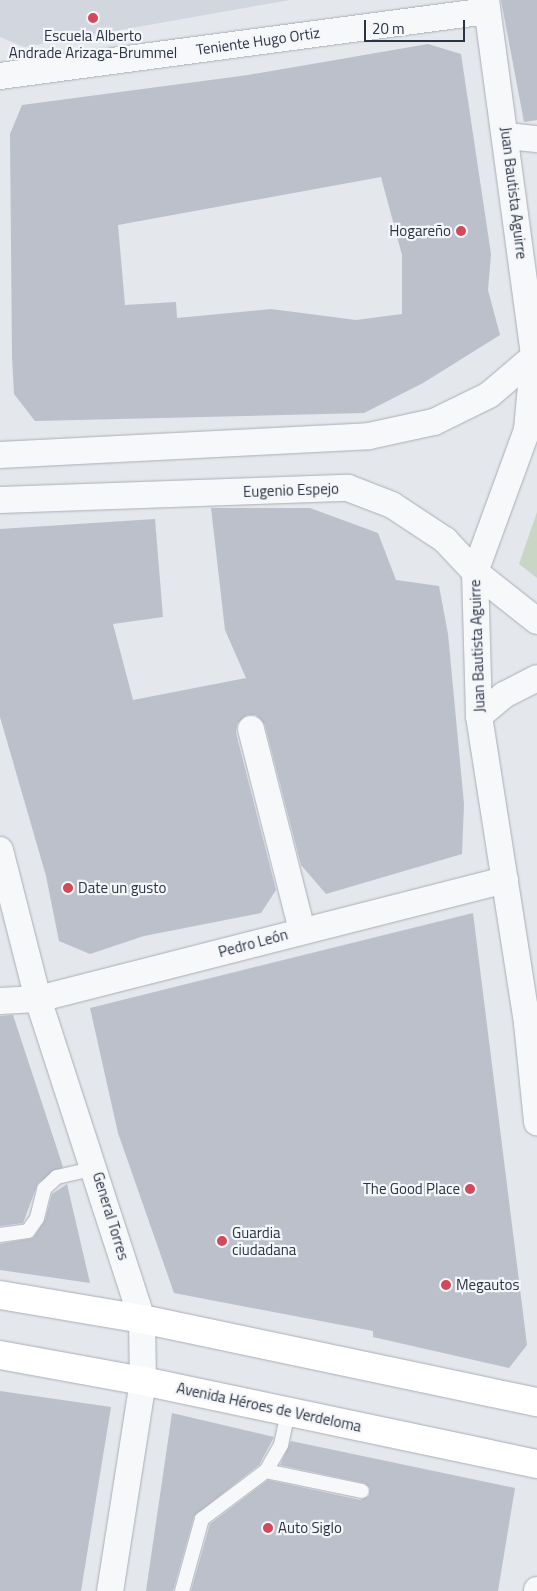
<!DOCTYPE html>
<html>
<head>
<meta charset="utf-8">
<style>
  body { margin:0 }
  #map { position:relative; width:537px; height:1591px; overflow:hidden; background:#e4e7ec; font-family:"Titillium Web",sans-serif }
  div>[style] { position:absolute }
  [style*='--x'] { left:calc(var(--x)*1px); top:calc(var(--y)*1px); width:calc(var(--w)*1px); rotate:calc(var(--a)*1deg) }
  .built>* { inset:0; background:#d2d6de }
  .green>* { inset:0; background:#c9d6c5 }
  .building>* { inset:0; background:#bbc0ca }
  .roads { filter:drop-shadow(0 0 1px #a9aeb7) drop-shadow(0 0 1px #a9aeb7) }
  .service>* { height:14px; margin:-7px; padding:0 7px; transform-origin:7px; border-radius:7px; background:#f7f8fa }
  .minor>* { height:26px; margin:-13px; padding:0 13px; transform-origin:13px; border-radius:13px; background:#f7f8fa }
  .secondary>* { height:28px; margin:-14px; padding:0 14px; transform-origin:14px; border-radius:14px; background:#fff }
  .dots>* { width:14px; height:14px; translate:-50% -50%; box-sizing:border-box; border:2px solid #f4f6f9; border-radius:50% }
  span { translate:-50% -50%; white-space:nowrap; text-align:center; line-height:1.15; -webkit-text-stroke:4.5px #f4f6f9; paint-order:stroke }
  .poi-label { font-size:15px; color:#2b3445 }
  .right { translate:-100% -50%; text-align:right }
  .left { translate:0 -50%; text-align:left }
  .street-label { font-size:15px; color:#2b3445 }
  .scale { position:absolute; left:364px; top:20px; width:101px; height:22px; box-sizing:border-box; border:2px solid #2b3445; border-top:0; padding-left:6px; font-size:15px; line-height:18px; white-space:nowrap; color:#2b3445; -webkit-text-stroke:4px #f4f6f9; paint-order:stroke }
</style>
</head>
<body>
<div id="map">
  <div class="built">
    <i style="clip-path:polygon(0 0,290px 0,24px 47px,0 37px)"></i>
  </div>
  <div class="green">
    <i style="clip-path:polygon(537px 512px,537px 578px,519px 564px)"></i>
  </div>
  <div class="building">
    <i style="clip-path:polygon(501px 0,537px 0,537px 120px,524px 122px)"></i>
    <i style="clip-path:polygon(evenodd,428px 44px,461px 54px,491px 254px,488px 290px,500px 335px,423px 383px,364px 413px,35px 421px,14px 394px,12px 357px,10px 134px,22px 105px,248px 75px,428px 44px,381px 177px,402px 255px,402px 314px,356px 320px,271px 309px,177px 318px,176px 302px,125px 305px,118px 225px,381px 177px)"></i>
    <i style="clip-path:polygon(211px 508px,310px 508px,378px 533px,396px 580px,439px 586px,448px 634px,464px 804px,462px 854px,326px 894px,301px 865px,265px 725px,256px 715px,247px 715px,237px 724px,236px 733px,276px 890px,261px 913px,144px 936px,90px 954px,59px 941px,46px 876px,0 717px,0 529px,155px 519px,163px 617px,113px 624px,133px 700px,246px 678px,225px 630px)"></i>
    <i style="clip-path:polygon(473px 913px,527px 1345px,509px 1368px,373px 1337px,373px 1331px,174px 1293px,118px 1133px,90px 1008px)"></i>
    <i style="clip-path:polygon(13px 1015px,63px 1167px,38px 1183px,23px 1223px,0 1226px,0 1016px)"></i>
    <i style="clip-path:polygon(67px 1184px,90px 1283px,0 1270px,0 1244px,33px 1238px,45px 1220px,52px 1194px)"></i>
    <i style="clip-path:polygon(0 1391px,111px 1407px,81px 1591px,0 1591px)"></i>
    <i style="clip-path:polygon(172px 1413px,274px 1437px,259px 1465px,194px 1516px,173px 1591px,146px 1591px)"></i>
    <i style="clip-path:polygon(291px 1441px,515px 1488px,498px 1591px,191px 1591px,210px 1524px,268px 1480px,360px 1500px,369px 1496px,370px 1488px,364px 1483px,280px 1465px)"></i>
  </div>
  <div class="roads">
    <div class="service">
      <i style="--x:0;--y:1235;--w:28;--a:-8"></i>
      <i style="--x:28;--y:1231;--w:16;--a:-55"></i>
      <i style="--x:37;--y:1218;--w:30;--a:-76"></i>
      <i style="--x:44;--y:1189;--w:18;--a:-43"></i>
      <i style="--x:57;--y:1177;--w:40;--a:-13"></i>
      <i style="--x:266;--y:1471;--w:98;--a:11.8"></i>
      <i style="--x:182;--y:1591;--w:75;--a:-74.5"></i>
      <i style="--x:202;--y:1519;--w:80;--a:-36.9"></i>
      <i style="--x:266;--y:1471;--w:30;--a:-60"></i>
      <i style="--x:281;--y:1445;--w:35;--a:-78"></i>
    </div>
    <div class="minor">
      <i style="--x:486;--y:0;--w:357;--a:82.3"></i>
      <i style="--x:534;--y:354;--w:76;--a:95.3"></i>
      <i style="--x:527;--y:430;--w:151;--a:110.1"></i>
      <i style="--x:475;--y:572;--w:144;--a:88.4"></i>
      <i style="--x:479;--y:716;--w:311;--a:81.1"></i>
      <i style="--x:527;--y:1023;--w:100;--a:84.2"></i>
      <i style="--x:0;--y:76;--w:491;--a:-7.6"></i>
      <i style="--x:507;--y:136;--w:30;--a:6"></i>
      <i style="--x:0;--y:455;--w:369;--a:-2.9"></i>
      <i style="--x:369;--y:436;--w:66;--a:-12.2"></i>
      <i style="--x:434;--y:422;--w:61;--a:-26.1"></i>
      <i style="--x:489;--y:395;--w:63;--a:-40.5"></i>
      <i style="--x:0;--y:500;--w:348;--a:-2"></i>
      <i style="--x:348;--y:488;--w:47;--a:21.1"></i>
      <i style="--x:392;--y:505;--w:64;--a:33.4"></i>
      <i style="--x:445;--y:540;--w:44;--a:46.8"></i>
      <i style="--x:475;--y:572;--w:79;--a:38.3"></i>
      <i style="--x:479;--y:716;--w:33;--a:-40"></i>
      <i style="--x:504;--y:695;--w:37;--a:-27"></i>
      <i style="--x:251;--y:729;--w:207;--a:75.8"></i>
      <i style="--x:0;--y:850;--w:154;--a:75.7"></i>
      <i style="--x:38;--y:999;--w:336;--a:72"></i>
      <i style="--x:142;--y:1319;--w:62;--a:89.1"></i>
      <i style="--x:143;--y:1381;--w:213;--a:98.9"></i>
      <i style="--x:0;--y:1001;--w:38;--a:-3"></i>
      <i style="--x:38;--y:999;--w:482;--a:-14.3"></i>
      <i style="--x:537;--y:1591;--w:1;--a:-90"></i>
    </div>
    <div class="secondary">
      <i style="--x:0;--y:1295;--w:144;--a:9.6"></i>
      <i style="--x:142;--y:1319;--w:404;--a:11.9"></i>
      <i style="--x:0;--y:1355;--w:145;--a:10.3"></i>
      <i style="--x:143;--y:1381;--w:403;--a:11.9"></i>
    </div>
  </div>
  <div class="dots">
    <i style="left:93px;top:18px;background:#d1495b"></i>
    <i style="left:461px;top:231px;background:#d1495b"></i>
    <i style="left:68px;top:888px;background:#d1495b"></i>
    <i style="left:470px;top:1189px;background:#d1495b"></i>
    <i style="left:222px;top:1241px;background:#d1495b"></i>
    <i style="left:446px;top:1285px;background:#d1495b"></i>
    <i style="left:268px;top:1528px;background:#d1495b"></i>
  </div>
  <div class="poi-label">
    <span style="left:93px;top:44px">Escuela Alberto<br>Andrade Arizaga-Brummel</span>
    <span class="right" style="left:451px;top:231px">Hogareño</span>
    <span class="left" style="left:78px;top:888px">Date un gusto</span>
    <span class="right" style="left:460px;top:1189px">The Good Place</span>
    <span class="left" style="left:232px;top:1241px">Guardia<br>ciudadana</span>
    <span class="left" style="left:456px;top:1285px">Megautos</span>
    <span class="left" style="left:278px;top:1528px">Auto Siglo</span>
  </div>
  <div class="street-label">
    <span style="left:258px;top:41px;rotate:-8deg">Teniente Hugo Ortiz</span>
    <span style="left:514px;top:193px;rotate:83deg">Juan Bautista Aguirre</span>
    <span style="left:291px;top:490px;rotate:-2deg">Eugenio Espejo</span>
    <span style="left:477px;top:646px;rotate:-92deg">Juan Bautista Aguirre</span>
    <span style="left:253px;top:943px;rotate:-15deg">Pedro León</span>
    <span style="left:111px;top:1216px;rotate:73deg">General Torres</span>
    <span style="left:269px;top:1407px;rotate:12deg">Avenida Héroes de Verdeloma</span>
  </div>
  <div class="scale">20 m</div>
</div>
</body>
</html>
